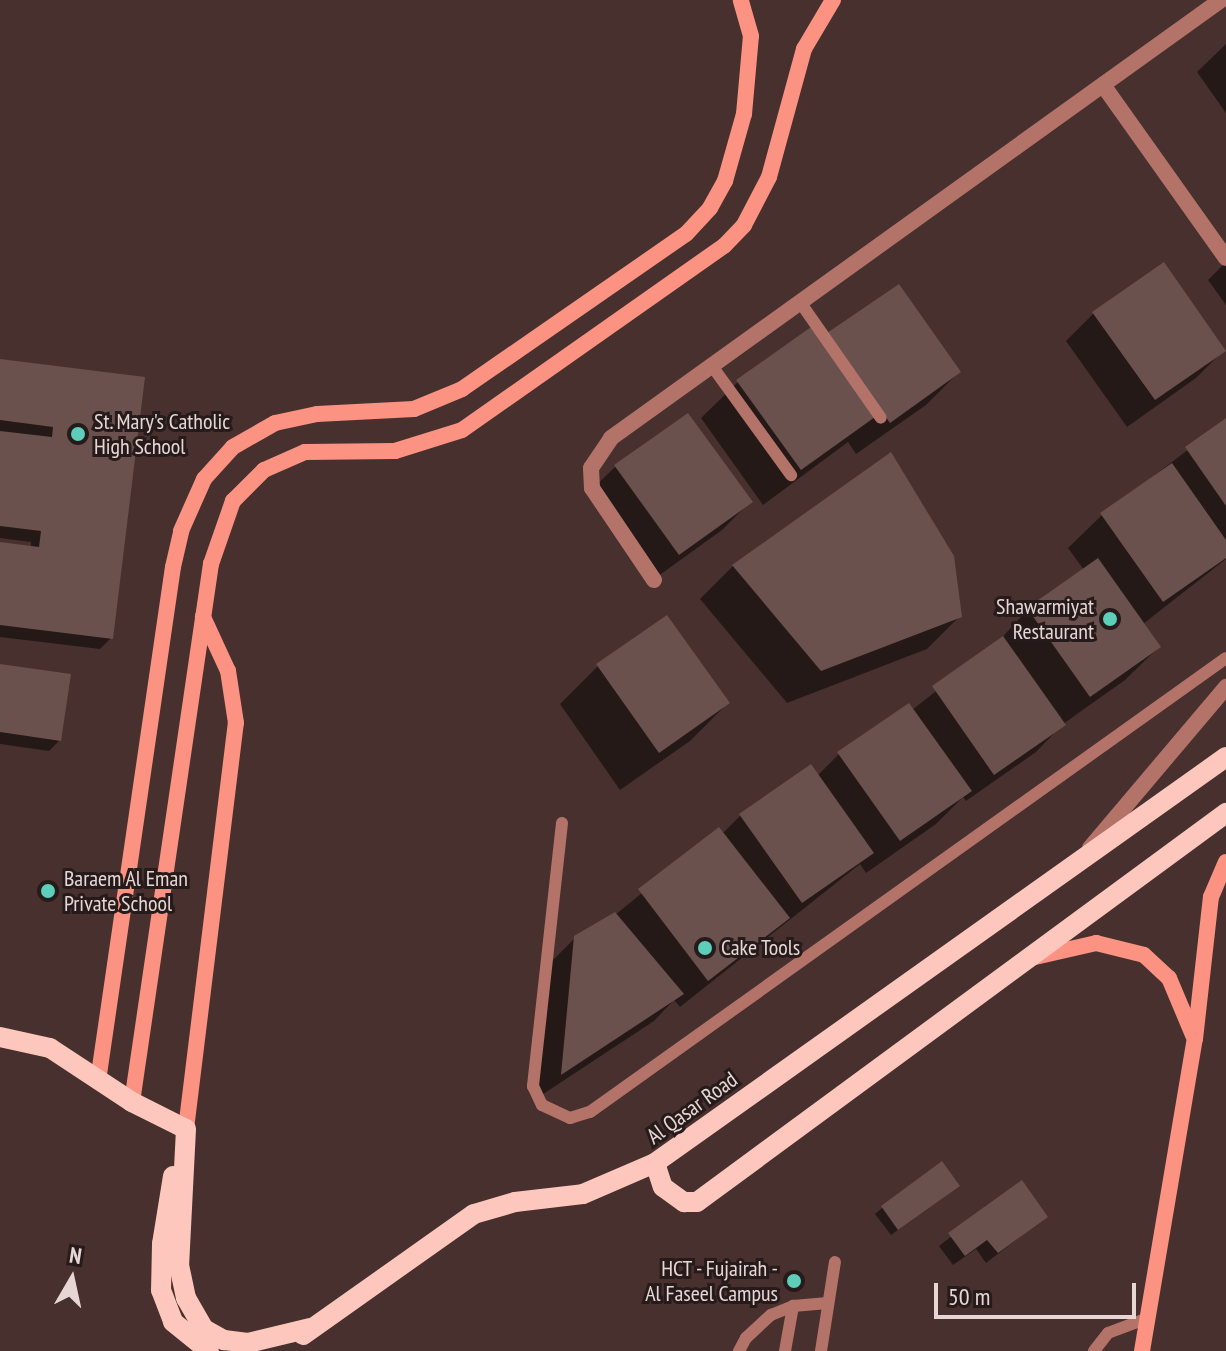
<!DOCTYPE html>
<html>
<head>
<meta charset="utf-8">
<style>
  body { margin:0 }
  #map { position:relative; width:1226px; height:1351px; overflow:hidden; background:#47302d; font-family:"PT Sans Narrow",sans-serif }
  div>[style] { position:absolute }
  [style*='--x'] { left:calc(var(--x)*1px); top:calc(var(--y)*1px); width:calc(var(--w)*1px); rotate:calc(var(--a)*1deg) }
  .shadow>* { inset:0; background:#0007 }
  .building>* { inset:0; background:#6a514d }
  .lane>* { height:12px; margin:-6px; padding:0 6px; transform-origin:6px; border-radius:6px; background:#b47368 }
  .street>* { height:16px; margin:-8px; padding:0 8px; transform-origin:8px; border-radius:8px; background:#b47368 }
  .secondary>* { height:16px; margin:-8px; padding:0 8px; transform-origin:8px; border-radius:8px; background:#fb9282 }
  .primary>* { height:20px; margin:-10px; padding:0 10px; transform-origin:10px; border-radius:10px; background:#fec7bd }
  .dots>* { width:22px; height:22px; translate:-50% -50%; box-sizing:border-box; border:4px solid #261b1a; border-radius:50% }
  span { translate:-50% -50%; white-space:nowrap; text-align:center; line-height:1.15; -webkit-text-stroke:6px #261b1a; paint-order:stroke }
  .poi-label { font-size:22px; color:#e6d7d4 }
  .left { translate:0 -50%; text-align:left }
  .right { translate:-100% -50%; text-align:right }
  .street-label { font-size:22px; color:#e6d7d4 }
  .north { position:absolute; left:32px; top:1239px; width:80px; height:80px; -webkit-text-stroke:6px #261b1a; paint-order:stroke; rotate:9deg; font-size:22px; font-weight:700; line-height:32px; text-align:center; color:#e6d7d4 }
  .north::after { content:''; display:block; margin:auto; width:28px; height:36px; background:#e6d7d4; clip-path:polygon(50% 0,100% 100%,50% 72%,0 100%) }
  .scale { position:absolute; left:934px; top:1283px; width:202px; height:36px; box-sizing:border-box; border:4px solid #e6d7d4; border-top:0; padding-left:10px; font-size:24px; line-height:28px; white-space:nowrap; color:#e6d7d4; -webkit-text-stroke:6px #261b1a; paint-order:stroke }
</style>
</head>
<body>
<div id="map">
  <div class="shadow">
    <i style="clip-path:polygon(1226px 44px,1226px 113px,1197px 72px)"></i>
    <i style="clip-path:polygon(1226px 262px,1226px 305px,1208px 280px)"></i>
    <i style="clip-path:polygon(1094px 313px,1224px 350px,1196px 378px,1127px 427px,1066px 341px)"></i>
    <i style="clip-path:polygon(0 361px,142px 379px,111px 638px,100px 649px,0 637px,0 544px,31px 548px,31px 542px,0 538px)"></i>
    <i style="clip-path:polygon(959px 372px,926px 405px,856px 454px,848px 442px,763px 505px,701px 418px,738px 382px)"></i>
    <i style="clip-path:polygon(688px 415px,750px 502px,722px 530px,650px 582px,587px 494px,615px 467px)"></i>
    <i style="clip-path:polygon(1226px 421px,1226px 559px,1143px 624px,1159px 647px,1125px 680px,1063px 724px,1036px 752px,966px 801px,963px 797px,936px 824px,866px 873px,860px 864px,680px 1007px,674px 1000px,654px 1021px,534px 1100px,547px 966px,575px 938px,615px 915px,719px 830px,722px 834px,741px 815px,817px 776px,839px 754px,912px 710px,996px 644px,1028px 609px,1084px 570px,1068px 548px,1102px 515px)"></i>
    <i style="clip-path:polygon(733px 566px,960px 616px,927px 649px,787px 703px,700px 599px)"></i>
    <i style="clip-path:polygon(0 666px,60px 740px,49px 751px,0 744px)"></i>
    <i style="clip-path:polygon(598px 666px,728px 703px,690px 741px,620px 790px,560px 704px)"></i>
    <i style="clip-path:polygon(1021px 1183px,1046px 1217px,986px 1263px,976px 1249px,953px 1265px,939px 1246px)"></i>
    <i style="clip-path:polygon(950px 1193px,891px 1235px,875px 1214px,882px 1208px)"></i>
  </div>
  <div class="building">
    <i style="clip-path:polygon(1164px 262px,1226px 351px,1155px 400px,1092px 312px)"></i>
    <i style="clip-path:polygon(899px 284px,961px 372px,890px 423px,827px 333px)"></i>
    <i style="clip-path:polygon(811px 327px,875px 417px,801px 470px,736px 380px)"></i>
    <i style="clip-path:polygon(0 359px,145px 377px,113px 639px,0 625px,0 542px,39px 547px,41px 531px,0 526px,0 431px,52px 437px,53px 427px,0 420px)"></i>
    <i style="clip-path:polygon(688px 413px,753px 502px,679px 555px,614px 465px)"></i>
    <i style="clip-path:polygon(1226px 418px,1226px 506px,1185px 447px)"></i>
    <i style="clip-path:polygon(891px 452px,954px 556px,962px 617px,821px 671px,732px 565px)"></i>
    <i style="clip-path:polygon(1172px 463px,1226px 540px,1226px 558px,1163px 602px,1100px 513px)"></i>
    <i style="clip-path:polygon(1098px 558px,1161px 647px,1090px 697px,1027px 608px)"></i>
    <i style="clip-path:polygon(667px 615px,730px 703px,659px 753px,596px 664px)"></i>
    <i style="clip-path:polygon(1003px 636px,1066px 725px,994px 775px,932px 686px)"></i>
    <i style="clip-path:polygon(0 664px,71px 674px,61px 741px,0 732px)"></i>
    <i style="clip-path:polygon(909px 703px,972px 791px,900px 841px,837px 752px)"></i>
    <i style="clip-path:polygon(811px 764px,874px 853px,802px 903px,739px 814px)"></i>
    <i style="clip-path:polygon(719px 827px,790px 918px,708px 981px,638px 889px)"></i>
    <i style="clip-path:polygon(615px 912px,684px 994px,561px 1075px,574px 936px)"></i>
    <i style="clip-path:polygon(942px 1161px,960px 1186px,898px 1230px,881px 1206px)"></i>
    <i style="clip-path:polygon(1022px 1180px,1048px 1217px,998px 1253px,987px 1240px,965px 1256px,948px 1233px)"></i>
  </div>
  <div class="lane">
    <i style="--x:800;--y:302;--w:141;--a:55.1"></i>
    <i style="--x:712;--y:366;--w:135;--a:54.1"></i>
    <i style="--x:562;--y:823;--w:265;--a:96.3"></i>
    <i style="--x:533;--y:1086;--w:21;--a:65"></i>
    <i style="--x:542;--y:1105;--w:31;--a:25"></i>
    <i style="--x:570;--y:1118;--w:21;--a:-17"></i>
    <i style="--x:590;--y:1112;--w:781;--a:-35.52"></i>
    <i style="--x:739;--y:1351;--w:15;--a:-62"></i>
    <i style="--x:746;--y:1338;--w:34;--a:-43"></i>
    <i style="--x:771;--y:1315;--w:24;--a:-22"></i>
    <i style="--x:793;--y:1306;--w:35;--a:-5"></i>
    <i style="--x:785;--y:1351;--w:46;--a:-79.9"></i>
    <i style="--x:821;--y:1351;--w:90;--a:-81.1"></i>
    <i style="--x:1094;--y:1351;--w:23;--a:-52"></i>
    <i style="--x:1108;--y:1333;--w:43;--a:-20.6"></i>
  </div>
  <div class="street">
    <i style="--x:1103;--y:85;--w:212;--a:54.6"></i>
    <i style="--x:654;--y:580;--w:111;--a:-124"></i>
    <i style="--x:592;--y:488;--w:20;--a:-93"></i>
    <i style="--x:591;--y:468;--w:36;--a:-56"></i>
    <i style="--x:611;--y:438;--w:751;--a:-35.68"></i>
    <i style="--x:1090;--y:848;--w:211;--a:-49.8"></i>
  </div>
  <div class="secondary">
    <i style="--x:1035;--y:957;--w:63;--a:-12.9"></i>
    <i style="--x:1096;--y:943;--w:49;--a:14"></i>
    <i style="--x:1144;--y:955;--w:34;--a:43"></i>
    <i style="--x:1169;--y:978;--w:62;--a:67.2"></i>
    <i style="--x:98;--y:1081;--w:519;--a:-81.7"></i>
    <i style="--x:173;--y:567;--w:37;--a:-77"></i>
    <i style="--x:181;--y:531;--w:57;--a:-66.1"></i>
    <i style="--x:204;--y:479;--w:43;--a:-47.8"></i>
    <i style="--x:233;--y:447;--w:48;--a:-29.7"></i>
    <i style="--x:275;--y:423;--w:43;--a:-12.1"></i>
    <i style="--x:317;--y:414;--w:97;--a:-3"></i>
    <i style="--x:414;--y:409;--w:52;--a:-22.6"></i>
    <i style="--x:462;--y:389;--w:272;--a:-34.7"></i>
    <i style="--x:686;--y:234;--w:35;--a:-47"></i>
    <i style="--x:710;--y:208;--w:31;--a:-61"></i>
    <i style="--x:725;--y:181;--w:70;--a:-74.2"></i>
    <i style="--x:744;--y:114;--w:78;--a:-84.9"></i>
    <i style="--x:751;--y:36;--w:37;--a:-106"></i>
    <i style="--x:132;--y:1102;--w:544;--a:-81.65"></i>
    <i style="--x:211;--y:564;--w:67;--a:-70.8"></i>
    <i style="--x:233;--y:501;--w:44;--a:-45"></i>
    <i style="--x:264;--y:470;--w:45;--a:-23.7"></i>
    <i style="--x:305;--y:452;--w:90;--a:-0.6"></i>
    <i style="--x:395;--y:451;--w:70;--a:-17.4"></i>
    <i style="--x:462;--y:430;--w:320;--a:-35.1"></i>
    <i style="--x:724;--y:246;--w:29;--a:-46"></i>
    <i style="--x:744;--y:225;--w:54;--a:-62.5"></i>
    <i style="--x:769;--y:177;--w:133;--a:-74.7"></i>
    <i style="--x:804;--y:49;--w:57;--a:-59.4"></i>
    <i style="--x:186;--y:1129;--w:409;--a:-83"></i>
    <i style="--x:236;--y:723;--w:53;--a:-98.7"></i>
    <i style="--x:228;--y:671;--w:60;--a:-114.8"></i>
    <i style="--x:1142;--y:1351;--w:316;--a:-80.4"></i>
    <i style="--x:1195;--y:1039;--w:143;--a:-83.6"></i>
    <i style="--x:1211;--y:897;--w:38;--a:-67"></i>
  </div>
  <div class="primary">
    <i style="--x:1226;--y:757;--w:701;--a:144.59"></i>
    <i style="--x:655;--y:1163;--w:25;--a:72"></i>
    <i style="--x:663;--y:1187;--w:26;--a:36"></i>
    <i style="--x:684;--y:1202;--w:13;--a:0"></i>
    <i style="--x:697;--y:1202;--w:657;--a:-36.33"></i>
    <i style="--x:0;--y:1037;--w:51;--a:12.4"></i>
    <i style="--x:50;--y:1048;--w:98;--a:33.4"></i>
    <i style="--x:132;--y:1102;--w:60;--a:26.6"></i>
    <i style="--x:186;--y:1129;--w:136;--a:92.9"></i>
    <i style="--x:179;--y:1265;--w:34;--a:78"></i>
    <i style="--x:186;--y:1298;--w:36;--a:60"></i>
    <i style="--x:204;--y:1329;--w:23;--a:29"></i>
    <i style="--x:224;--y:1340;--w:24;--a:7"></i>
    <i style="--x:248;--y:1343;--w:64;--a:-13.6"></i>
    <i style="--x:173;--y:1176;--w:69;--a:99.2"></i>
    <i style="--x:162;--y:1244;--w:46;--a:91.2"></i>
    <i style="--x:161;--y:1290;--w:34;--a:69"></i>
    <i style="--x:173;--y:1322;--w:46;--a:38.9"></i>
    <i style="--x:303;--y:1335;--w:209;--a:-35.3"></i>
    <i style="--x:474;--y:1214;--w:43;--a:-16.3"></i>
    <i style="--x:515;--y:1202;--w:68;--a:-6.7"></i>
    <i style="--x:583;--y:1194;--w:78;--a:-23.3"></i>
  </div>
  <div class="dots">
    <i style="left:78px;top:434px;background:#5cceba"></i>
    <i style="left:1110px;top:619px;background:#5cceba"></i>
    <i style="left:48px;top:891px;background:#5cceba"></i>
    <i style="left:705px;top:948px;background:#5cceba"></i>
    <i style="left:794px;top:1281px;background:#5cceba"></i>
  </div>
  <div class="poi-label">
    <span class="left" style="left:94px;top:434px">St. Mary's Catholic<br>High School</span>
    <span class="right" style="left:1094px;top:619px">Shawarmiyat<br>Restaurant</span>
    <span class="left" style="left:64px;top:891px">Baraem Al Eman<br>Private School</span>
    <span class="left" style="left:721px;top:948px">Cake Tools</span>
    <span class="right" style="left:778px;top:1281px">HCT - Fujairah -<br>Al Faseel Campus</span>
  </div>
  <div class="street-label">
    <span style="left:692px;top:1108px;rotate:-36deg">Al Qasar Road</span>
  </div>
  <div class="north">N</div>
  <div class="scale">50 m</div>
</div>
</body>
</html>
